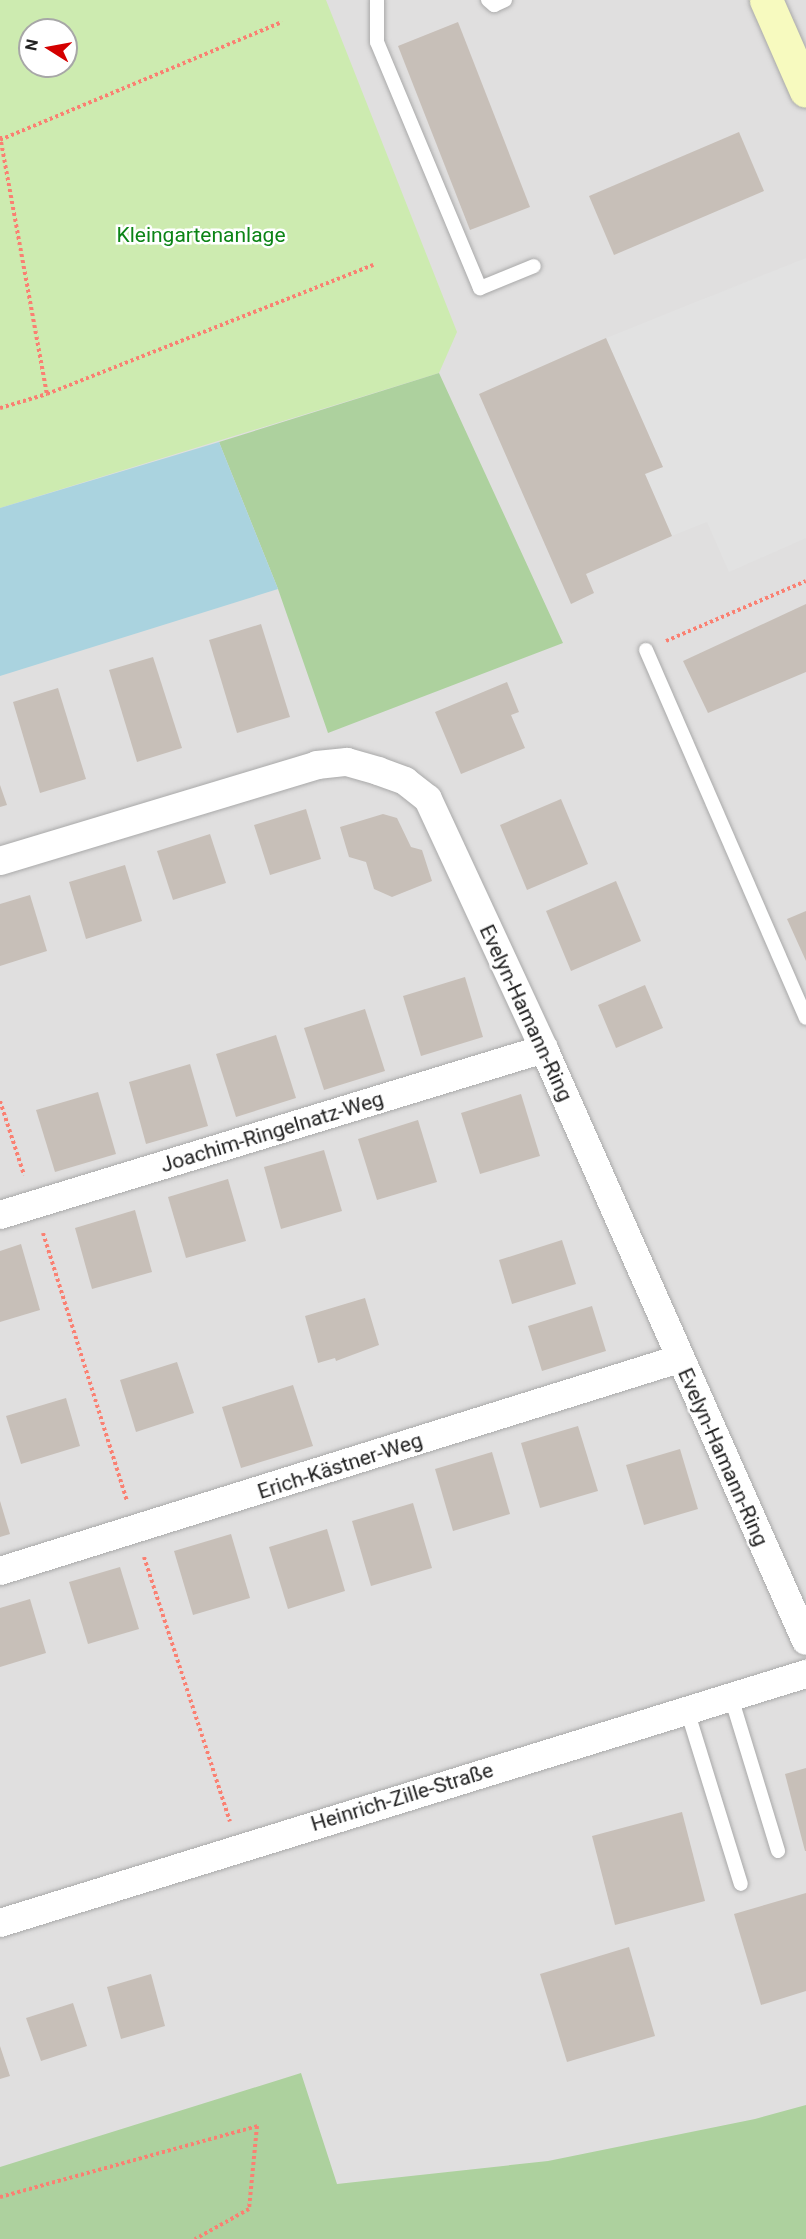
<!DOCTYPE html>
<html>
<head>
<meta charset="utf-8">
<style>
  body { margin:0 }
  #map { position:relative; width:806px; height:2239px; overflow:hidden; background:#f2efe9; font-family:Roboto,sans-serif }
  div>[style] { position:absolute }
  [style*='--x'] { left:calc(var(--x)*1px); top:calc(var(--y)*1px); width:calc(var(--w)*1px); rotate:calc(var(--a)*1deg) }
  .residential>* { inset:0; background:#e0dfdf }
  .grass>* { inset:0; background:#cdebb0 }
  .forest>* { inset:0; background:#add19e }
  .parking>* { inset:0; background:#e2e2e2 }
  .water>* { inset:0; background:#aad3df }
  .building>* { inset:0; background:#c7bfb8 }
  .path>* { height:4px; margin-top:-2px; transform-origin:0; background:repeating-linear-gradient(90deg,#fa8072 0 3px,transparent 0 6px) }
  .roads { filter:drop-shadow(0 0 2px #a9a9a9) drop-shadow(0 0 2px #a9a9a9) }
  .lane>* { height:14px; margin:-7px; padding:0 7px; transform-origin:7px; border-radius:7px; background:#fff }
  .street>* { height:28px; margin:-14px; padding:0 14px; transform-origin:14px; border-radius:14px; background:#fff }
  .secondary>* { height:33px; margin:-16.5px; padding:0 16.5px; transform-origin:16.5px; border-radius:16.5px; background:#f7fabf }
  span { translate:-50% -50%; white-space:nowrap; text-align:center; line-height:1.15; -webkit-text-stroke:5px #fff; paint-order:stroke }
  .park-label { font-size:21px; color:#0c8416 }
  .street-label { font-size:21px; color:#222 }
  .north { position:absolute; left:18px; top:18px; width:60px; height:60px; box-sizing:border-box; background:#fff; border:2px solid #a7a7a7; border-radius:50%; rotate:281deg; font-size:16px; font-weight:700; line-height:24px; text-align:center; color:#222 }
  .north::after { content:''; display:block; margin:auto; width:21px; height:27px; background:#d40000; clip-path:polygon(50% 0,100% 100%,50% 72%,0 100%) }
</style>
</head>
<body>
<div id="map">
  <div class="residential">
    <i style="clip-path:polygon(evenodd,0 0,806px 0,806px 2239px,0 2239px,0 0,30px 30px,66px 30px,66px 66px,30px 66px,30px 30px)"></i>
  </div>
  <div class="grass">
    <i style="clip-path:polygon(evenodd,0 0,326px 0,457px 332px,439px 373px,0 508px,0 0,30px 30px,66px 30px,66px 66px,30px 66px,30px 30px)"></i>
  </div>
  <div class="forest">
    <i style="clip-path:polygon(439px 373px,563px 643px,328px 733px,278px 589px,219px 442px)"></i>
    <i style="clip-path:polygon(301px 2073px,337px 2184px,548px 2161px,755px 2119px,806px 2105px,806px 2239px,0 2239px,0 2167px)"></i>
  </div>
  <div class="parking">
    <i style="clip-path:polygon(806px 258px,806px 538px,729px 572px,707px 522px,672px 536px,645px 474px,663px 467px,606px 338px)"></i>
  </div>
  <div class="water">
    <i style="clip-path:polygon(219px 442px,278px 589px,0 676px,0 508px)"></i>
  </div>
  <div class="building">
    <i style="clip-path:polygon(458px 22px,530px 207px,470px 230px,398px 46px)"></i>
    <i style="clip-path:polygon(739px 132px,764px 191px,614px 255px,589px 196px)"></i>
    <i style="clip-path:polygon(606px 338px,663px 467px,645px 474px,672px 536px,586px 574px,594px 593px,571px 604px,479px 394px)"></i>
    <i style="clip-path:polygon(806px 604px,806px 672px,708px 713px,683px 661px)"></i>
    <i style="clip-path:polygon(261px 624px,290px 717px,237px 733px,209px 640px)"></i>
    <i style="clip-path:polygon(153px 657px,182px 748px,137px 762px,109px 670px)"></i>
    <i style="clip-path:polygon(507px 682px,519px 712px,511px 715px,525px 748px,461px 774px,435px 712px)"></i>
    <i style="clip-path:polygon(58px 688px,86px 779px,40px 793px,13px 702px)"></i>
    <i style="clip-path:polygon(0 785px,7px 805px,0 807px)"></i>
    <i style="clip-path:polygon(561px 799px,588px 864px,527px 890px,500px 825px)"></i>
    <i style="clip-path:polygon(306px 809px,321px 859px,270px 875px,254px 825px)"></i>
    <i style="clip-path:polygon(383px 814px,397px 818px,411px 847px,422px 850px,432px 881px,392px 897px,374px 889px,366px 862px,349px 857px,340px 827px)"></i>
    <i style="clip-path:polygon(210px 834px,226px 883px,173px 900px,157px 851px)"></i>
    <i style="clip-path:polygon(125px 865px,142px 921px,86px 939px,69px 882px)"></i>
    <i style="clip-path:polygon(616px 881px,641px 941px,571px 971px,546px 911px)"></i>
    <i style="clip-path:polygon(30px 895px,47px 951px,0 966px,0 904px)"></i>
    <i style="clip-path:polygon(806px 911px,806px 961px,787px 919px)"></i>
    <i style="clip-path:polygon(465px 977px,483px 1037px,421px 1056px,403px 996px)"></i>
    <i style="clip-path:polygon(645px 985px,663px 1028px,616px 1048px,598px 1005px)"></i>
    <i style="clip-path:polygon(365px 1009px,385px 1071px,324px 1090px,304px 1028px)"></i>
    <i style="clip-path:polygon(276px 1035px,296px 1098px,236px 1117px,216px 1054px)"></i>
    <i style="clip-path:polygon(190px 1064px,208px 1126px,146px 1144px,129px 1082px)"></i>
    <i style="clip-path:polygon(98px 1092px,116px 1154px,55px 1172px,36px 1110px)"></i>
    <i style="clip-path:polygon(521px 1094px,540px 1156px,480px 1174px,461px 1113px)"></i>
    <i style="clip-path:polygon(418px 1120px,437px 1182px,377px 1200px,358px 1139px)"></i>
    <i style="clip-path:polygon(324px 1150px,342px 1211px,281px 1229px,264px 1167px)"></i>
    <i style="clip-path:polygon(228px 1179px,246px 1241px,186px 1258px,168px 1197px)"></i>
    <i style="clip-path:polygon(135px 1210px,152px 1272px,92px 1289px,75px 1228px)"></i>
    <i style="clip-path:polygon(562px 1240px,576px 1284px,512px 1304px,499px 1260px)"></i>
    <i style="clip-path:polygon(21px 1244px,40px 1310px,0 1322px,0 1251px)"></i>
    <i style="clip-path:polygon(365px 1298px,379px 1345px,336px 1361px,335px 1358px,318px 1363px,305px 1316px)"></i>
    <i style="clip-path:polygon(592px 1306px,606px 1351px,542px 1371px,528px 1326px)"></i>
    <i style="clip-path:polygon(177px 1362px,194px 1413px,136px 1432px,120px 1380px)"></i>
    <i style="clip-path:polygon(293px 1385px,313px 1446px,241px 1468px,222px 1407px)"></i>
    <i style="clip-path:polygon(66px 1398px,80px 1446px,21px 1464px,6px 1416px)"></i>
    <i style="clip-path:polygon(578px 1426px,598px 1491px,540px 1508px,521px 1443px)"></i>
    <i style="clip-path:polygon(680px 1449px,698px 1509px,644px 1525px,626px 1465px)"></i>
    <i style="clip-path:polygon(492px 1452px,510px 1514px,453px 1531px,435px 1469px)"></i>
    <i style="clip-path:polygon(0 1501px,10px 1534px,0 1537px)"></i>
    <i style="clip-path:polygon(413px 1503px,432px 1568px,371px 1586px,352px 1521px)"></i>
    <i style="clip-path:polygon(327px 1529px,345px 1591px,288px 1609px,269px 1547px)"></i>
    <i style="clip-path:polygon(231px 1534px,250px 1598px,193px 1615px,174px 1551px)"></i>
    <i style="clip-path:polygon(120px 1567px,139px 1629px,88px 1644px,69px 1582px)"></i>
    <i style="clip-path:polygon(30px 1599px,46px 1653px,0 1667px,0 1608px)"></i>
    <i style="clip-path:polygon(806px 1768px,806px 1851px,805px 1851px,785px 1774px)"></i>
    <i style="clip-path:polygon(682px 1812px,705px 1901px,615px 1925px,592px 1836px)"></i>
    <i style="clip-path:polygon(806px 1893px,806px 1991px,761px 2005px,734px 1914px)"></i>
    <i style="clip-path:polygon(629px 1947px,655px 2036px,567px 2062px,540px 1974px)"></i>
    <i style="clip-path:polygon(151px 1974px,165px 2026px,121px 2039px,107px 1987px)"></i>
    <i style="clip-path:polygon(73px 2003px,87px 2046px,41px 2061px,26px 2018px)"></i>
    <i style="clip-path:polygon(0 2046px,10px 2076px,0 2079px)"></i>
  </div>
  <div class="path">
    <i style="--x:0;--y:136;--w:262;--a:79.7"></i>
    <i style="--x:0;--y:140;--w:306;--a:-22.7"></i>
    <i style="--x:0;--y:408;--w:49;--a:-16.6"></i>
    <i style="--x:47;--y:394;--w:351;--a:-21.6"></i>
    <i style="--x:666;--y:641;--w:152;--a:-23.2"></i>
    <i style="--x:0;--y:1101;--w:78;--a:72"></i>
    <i style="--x:43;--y:1233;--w:281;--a:72.6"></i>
    <i style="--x:144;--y:1557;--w:278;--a:72"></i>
    <i style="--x:0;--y:2197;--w:267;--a:-15.4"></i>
    <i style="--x:257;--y:2126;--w:83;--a:95.5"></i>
    <i style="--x:249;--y:2209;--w:62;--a:150.9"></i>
  </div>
  <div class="roads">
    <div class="lane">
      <i style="--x:377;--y:0;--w:42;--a:90"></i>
      <i style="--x:377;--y:42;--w:267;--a:67.3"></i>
      <i style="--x:480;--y:288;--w:58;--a:-22.2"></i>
      <i style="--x:488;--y:0;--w:8;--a:40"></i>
      <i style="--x:494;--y:5;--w:12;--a:-24"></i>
      <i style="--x:646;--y:650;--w:401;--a:66.5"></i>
      <i style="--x:731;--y:1697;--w:161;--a:73"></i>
      <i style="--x:687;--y:1710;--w:182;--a:72.8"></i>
    </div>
    <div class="street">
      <i style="--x:0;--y:861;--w:331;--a:-16.8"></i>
      <i style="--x:317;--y:765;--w:30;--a:-6"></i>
      <i style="--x:347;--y:762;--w:32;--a:16"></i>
      <i style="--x:378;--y:771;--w:29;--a:20"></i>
      <i style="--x:405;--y:781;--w:29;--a:38"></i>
      <i style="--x:428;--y:799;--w:276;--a:65.1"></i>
      <i style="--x:544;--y:1049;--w:647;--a:66.13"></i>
      <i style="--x:0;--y:1215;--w:569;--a:-16.97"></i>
      <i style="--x:0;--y:1571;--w:711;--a:-17.34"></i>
      <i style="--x:0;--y:1923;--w:844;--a:-17.17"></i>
    </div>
    <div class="secondary">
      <i style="--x:766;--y:0;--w:99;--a:66.3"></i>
    </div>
  </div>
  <div class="park-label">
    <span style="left:201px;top:235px">Kleingartenanlage</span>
  </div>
  <div class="street-label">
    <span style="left:526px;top:1013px;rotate:65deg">Evelyn-Hamann-Ring</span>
    <span style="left:272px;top:1132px;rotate:-17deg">Joachim-Ringelnatz-Weg</span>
    <span style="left:723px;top:1457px;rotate:66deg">Evelyn-Hamann-Ring</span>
    <span style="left:340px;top:1466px;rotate:-18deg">Erich-Kästner-Weg</span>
    <span style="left:402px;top:1797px;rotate:-17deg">Heinrich-Zille-Straße</span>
  </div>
  <div class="north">N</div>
</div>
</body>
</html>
